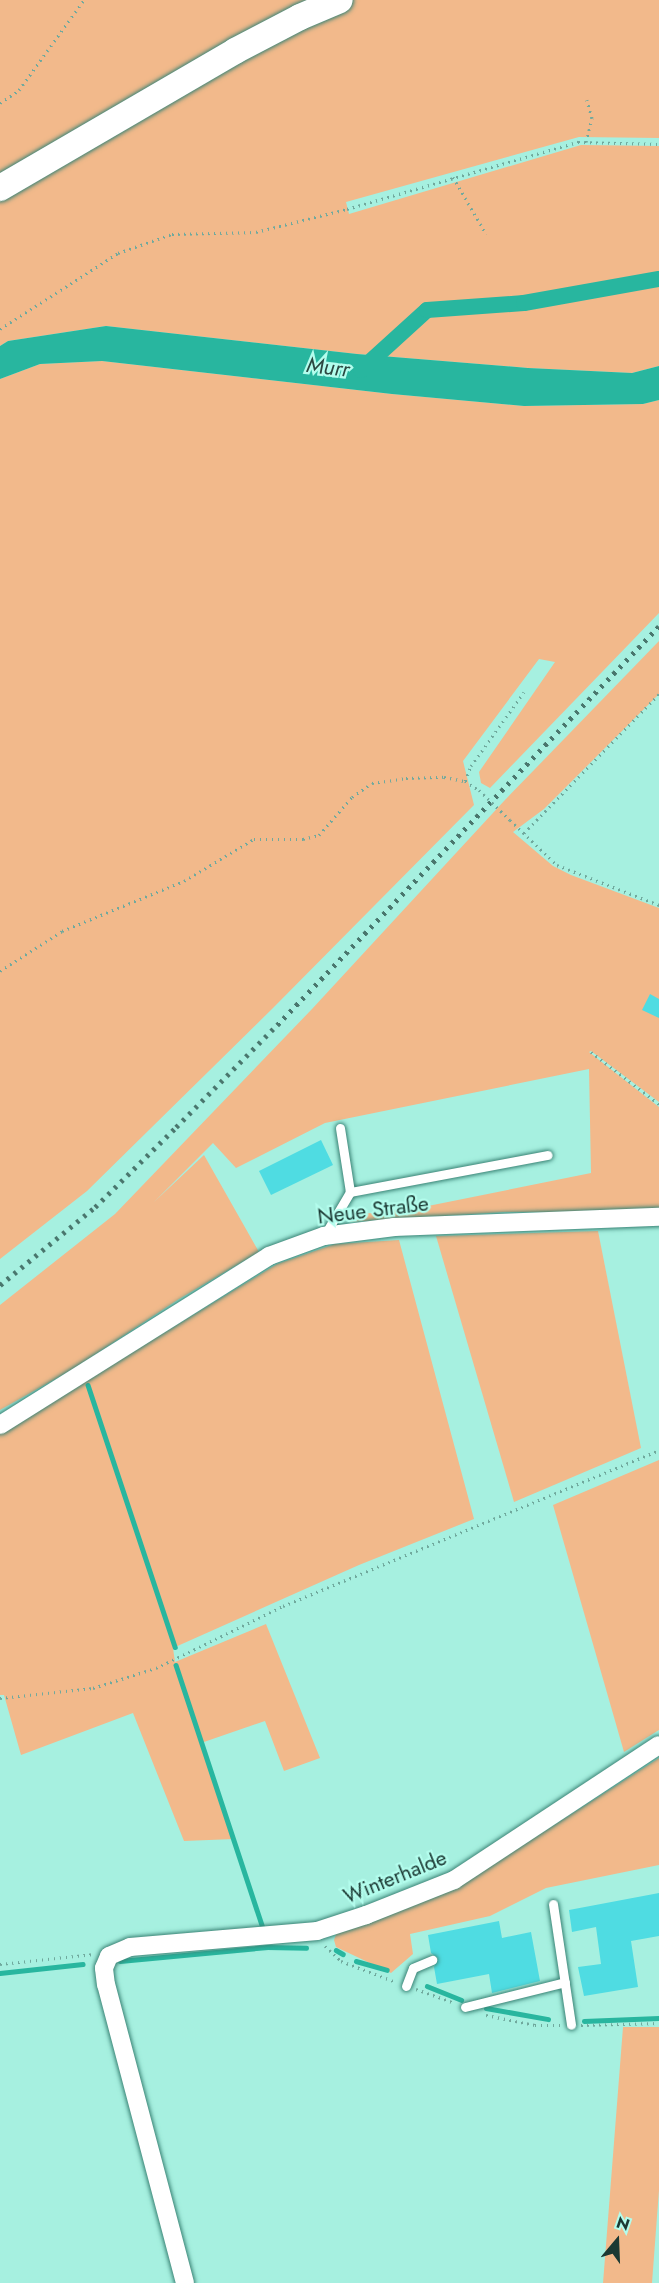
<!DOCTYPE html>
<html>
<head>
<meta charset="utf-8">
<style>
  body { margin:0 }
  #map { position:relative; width:659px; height:2283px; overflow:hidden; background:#a6f0e0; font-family:Jost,sans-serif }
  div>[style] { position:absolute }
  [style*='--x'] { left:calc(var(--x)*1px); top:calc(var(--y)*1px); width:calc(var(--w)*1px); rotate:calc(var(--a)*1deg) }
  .green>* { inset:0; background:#f2b98b }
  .water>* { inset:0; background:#28b69f }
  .stream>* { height:4.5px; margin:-2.25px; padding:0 2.25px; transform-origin:2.25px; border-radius:2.25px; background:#28b69f }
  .canal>* { height:16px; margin:-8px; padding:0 8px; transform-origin:8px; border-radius:8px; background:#28b69f }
  .building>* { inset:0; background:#4fdce2 }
  .path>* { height:3px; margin-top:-1.5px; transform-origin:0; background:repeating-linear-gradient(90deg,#70a99d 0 1.5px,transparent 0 6px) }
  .roads { filter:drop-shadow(0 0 2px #3a8375) drop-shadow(0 0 2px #3a8375) }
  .lane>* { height:9px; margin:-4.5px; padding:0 4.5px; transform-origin:4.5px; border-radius:4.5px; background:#fff }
  .street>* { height:18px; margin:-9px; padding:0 9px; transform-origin:9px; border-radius:9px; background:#fff }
  .secondary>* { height:26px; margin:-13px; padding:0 13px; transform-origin:13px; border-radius:13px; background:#fff }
  .rail>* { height:4.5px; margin-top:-2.25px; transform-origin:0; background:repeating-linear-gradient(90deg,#49766d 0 3px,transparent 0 9px) }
  .path-bridge>* { height:3px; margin-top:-1.5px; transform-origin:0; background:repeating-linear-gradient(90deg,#70a99d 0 1.5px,transparent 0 6px) }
  span { translate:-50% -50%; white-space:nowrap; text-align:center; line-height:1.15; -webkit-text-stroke:4.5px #b3fded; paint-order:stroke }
  .street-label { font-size:21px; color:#1b3933 }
  .water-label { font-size:22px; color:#2b4741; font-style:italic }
  .north { position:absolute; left:587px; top:2211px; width:60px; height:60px; -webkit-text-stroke:4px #b3fded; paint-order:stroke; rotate:19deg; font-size:16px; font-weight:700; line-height:24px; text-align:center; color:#1b3933 }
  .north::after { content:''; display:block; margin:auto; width:21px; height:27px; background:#1b3933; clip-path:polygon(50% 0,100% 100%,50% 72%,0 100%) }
</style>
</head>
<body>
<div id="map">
  <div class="green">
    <i style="clip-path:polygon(0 0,659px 0,659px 138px,579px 137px,346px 202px,349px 214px,581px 145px,659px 146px,659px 366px,632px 373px,528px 368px,357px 354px,106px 326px,8px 341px,0 346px)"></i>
    <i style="clip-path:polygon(102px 361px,392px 394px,524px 406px,643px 404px,659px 400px,659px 613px,490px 788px,481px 783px,479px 772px,555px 662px,539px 659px,463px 761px,474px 805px,273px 1008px,87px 1191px,0 1259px,0 379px,40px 364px)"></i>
    <i style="clip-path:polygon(659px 641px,659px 694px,544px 809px,513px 832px,553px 866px,571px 875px,659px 908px,659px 1102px,591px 1051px,589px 1052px,659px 1107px,659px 1212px,504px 1212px,350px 1222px,345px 1216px,423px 1207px,591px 1173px,589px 1069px,325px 1123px,236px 1168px,213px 1143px,154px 1202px,204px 1155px,259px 1252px,179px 1299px,73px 1369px,0 1410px,0 1305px,115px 1214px,312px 1009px,504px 801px)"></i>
    <i style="clip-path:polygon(598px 1231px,641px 1448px,514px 1502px,436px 1236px)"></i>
    <i style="clip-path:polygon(399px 1240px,474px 1519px,359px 1565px,173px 1648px,175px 1662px,266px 1624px,320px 1758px,284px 1771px,265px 1721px,201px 1743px,234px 1839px,184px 1841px,133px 1713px,21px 1755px,4px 1695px,0 1695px,0 1433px,277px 1264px,335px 1244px)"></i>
    <i style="clip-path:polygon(659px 1460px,659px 1730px,624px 1752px,553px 1505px)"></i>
    <i style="clip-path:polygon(659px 1758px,659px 1865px,546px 1888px,490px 1916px,410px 1934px,413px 1954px,391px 1973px,336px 1947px,334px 1940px,338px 1929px,467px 1881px)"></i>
    <i style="clip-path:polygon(623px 2027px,659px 2027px,659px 2190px,652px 2283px,603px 2283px)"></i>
  </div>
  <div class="water">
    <i style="clip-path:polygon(106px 326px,357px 354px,528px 368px,632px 373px,659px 366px,659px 400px,643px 404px,524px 406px,392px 394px,102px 361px,40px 364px,0 379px,0 346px,8px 341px)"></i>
  </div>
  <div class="stream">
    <i style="--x:88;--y:1385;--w:276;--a:71.6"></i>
    <i style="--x:176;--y:1665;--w:277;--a:71.7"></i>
    <i style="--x:336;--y:1950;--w:8;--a:30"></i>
    <i style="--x:120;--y:1961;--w:148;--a:-5.4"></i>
    <i style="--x:267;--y:1947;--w:39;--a:1"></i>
    <i style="--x:356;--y:1961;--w:32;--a:16"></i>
    <i style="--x:0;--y:1973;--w:83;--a:-6.2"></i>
    <i style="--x:427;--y:1986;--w:37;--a:22"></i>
    <i style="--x:486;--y:2008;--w:63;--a:10.1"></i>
    <i style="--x:584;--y:2021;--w:75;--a:-2.3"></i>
  </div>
  <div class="canal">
    <i style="--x:361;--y:370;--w:89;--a:-42.3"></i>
    <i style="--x:427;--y:310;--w:97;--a:-4.1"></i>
    <i style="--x:524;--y:303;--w:137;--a:-10.1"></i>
  </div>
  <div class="building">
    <i style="clip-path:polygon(650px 994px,659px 999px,659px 1018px,642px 1010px)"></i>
    <i style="clip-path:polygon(321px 1140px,333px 1165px,271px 1195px,259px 1171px)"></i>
    <i style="clip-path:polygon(659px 1893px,659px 1936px,631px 1941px,638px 1987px,584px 1996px,578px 1967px,601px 1964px,596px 1927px,572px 1932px,569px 1910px)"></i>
    <i style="clip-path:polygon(499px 1921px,502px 1938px,531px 1932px,540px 1981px,492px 1993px,489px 1974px,437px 1984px,434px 1967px,438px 1958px,431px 1953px,428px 1935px)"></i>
  </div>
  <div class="path">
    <i style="--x:0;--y:103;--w:23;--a:-34"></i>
    <i style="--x:19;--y:90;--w:111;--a:-54.2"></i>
    <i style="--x:586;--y:142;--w:25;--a:-76"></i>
    <i style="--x:592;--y:118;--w:19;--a:-106"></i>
    <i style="--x:453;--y:177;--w:66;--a:59.9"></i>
    <i style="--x:0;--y:329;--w:140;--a:-32.8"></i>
    <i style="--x:118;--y:253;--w:57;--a:-19.4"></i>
    <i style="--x:172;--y:234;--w:84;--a:-1.4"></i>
    <i style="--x:256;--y:232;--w:94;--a:-14.2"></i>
    <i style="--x:347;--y:209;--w:241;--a:-16.2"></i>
    <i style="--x:578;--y:142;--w:81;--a:1.4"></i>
    <i style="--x:465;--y:781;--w:16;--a:-68"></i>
    <i style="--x:471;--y:766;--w:91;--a:-54.4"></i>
    <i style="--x:510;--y:820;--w:65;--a:43.8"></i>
    <i style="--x:557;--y:865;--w:110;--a:21.4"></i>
    <i style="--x:524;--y:833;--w:194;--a:-45.8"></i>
    <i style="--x:0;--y:971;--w:74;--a:-32.8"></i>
    <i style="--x:62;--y:931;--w:132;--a:-22.3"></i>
    <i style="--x:184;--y:881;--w:82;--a:-31"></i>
    <i style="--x:254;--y:839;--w:49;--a:0"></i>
    <i style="--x:303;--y:839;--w:16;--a:-14"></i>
    <i style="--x:319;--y:835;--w:50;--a:-49"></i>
    <i style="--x:352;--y:797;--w:24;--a:-35"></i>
    <i style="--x:372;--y:783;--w:34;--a:-8"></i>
    <i style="--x:406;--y:778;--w:38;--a:-2"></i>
    <i style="--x:444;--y:777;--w:21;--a:11"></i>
    <i style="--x:465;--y:781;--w:17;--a:33"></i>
    <i style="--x:591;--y:1052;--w:86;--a:37.4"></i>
    <i style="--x:0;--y:1698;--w:94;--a:-6.1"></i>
    <i style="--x:93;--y:1688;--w:66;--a:-17.6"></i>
    <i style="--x:156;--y:1668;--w:141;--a:-26"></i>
    <i style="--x:283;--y:1606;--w:407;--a:-22.5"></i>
    <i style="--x:325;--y:1946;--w:22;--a:43"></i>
    <i style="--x:341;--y:1961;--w:59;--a:20.9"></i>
    <i style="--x:0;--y:1964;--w:95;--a:-6.1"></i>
    <i style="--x:416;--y:1989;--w:41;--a:19.7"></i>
    <i style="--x:486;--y:2015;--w:50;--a:11.5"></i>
    <i style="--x:535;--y:2025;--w:25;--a:0"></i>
    <i style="--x:581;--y:2025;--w:78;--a:-1.5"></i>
  </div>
  <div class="roads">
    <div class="lane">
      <i style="--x:340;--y:1128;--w:65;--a:81.1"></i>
      <i style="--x:324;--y:1236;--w:51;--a:-59.4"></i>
      <i style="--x:350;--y:1192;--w:201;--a:-10.6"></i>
      <i style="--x:553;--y:1904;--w:122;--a:81.5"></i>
      <i style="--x:406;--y:1986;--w:19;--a:-69"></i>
      <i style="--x:413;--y:1968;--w:21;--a:-23"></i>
      <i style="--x:465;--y:2007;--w:103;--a:-14"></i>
    </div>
    <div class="street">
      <i style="--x:0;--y:1425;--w:318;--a:-32.1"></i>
      <i style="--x:269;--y:1256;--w:59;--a:-20"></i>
      <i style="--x:324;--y:1236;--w:71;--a:-7.3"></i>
      <i style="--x:394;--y:1227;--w:265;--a:-2.2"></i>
      <i style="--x:185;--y:2283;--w:308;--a:-104.8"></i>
      <i style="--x:106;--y:1985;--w:17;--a:-97"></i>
      <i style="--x:104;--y:1968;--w:13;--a:-67"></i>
      <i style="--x:109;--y:1956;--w:23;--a:-23"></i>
      <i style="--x:130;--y:1947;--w:188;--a:-4.9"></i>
      <i style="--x:317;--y:1931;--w:52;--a:-18.1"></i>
      <i style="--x:366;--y:1915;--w:95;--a:-21.7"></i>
      <i style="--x:454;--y:1880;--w:245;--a:-33.4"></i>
    </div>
    <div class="secondary">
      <i style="--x:0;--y:188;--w:272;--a:-30.2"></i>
      <i style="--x:235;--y:51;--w:73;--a:-27.6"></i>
      <i style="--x:300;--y:17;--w:43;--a:-23"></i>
    </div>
  </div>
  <div class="rail">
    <i style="--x:0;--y:1285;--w:123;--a:-39.4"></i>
    <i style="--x:95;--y:1207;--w:114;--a:-44.6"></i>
    <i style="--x:176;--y:1127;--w:144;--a:-45.3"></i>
    <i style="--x:277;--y:1025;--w:552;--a:-46.25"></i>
  </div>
  <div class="path-bridge">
    <i style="--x:479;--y:790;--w:43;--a:44.1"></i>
  </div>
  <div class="street-label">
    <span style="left:373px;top:1210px;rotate:-7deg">Neue Straße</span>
    <span style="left:395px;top:1877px;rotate:-22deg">Winterhalde</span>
  </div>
  <div class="water-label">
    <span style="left:328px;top:367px;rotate:7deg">Murr</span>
  </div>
  <div class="north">N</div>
</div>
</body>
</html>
